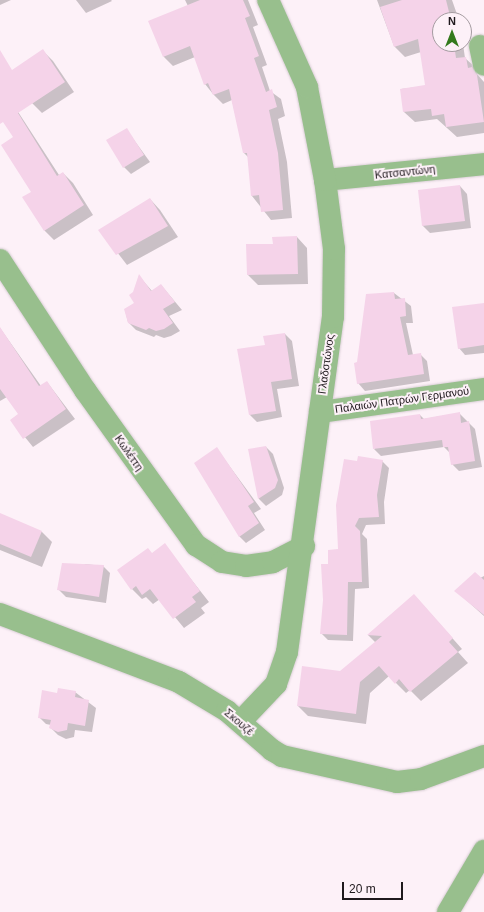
<!DOCTYPE html>
<html>
<head>
<meta charset="utf-8">
<style>
  body { margin:0 }
  #map { position:relative; width:484px; height:912px; overflow:hidden; background:#fdf1f8; font-family:Helvetica,sans-serif }
  div>[style] { position:absolute }
  [style*='--x'] { left:calc(var(--x)*1px); top:calc(var(--y)*1px); width:calc(var(--w)*1px); rotate:calc(var(--a)*1deg) }
  .shadow>* { inset:0; background:#0003 }
  .building>* { inset:0; background:#f5d3e9 }
  .roads { filter:drop-shadow(0 0 1px #d9ced5) drop-shadow(0 0 1px #d9ced5) }
  .minor>* { height:22px; margin:-11px; padding:0 11px; transform-origin:11px; border-radius:11px; background:#98bf8d }
  .tertiary>* { height:22px; margin:-11px; padding:0 11px; transform-origin:11px; border-radius:11px; background:#98bf8d }
  span { translate:-50% -50%; white-space:nowrap; text-align:center; line-height:1.15; -webkit-text-stroke:4px #fdf1f8; paint-order:stroke }
  .street-label { font-size:11px; color:#1f191d }
  .north { position:absolute; left:432px; top:12px; width:40px; height:40px; box-sizing:border-box; background:#fdf1f8; border:1px solid #a49ba0; border-radius:50%; rotate:0deg; font-size:11px; font-weight:700; line-height:16px; text-align:center; color:#1f191d }
  .north::after { content:''; display:block; margin:auto; width:14px; height:18px; background:#347a1d; clip-path:polygon(50% 0,100% 100%,50% 72%,0 100%) }
  .scale { position:absolute; left:342px; top:882px; width:61px; height:18px; box-sizing:border-box; border:2px solid #1f191d; border-top:0; padding-left:5px; font-size:12px; line-height:14px; white-space:nowrap; color:#1f191d; -webkit-text-stroke:3px #fdf1f8; paint-order:stroke }
</style>
</head>
<body>
<div id="map">
  <div class="shadow">
    <i style="clip-path:polygon(0 0,11px 0,0 5px)"></i>
    <i style="clip-path:polygon(76px 0,111px 0,112px 1px,86px 13px)"></i>
    <i style="clip-path:polygon(185px 0,248px 0,258px 25px,253px 27px,267px 65px,262px 67px,270px 91px,281px 99px,285px 116px,278px 119px,287px 162px,292px 218px,271px 220px,252px 196px,248px 157px,244px 153px,232px 100px,223px 104px,213px 94px,205px 84px,195px 57px,173px 66px,164px 57px,150px 21px,188px 6px)"></i>
    <i style="clip-path:polygon(377px 0,452px 0,459px 20px,440px 20px,440px 44px,463px 44px,465px 58px,476px 68px,477px 74px,484px 82px,484px 133px,457px 137px,437px 119px,415px 122px,404px 112px,401px 89px,426px 86px,421px 52px,405px 57px,394px 46px)"></i>
    <i style="clip-path:polygon(43px 51px,53px 61px,74px 92px,42px 113px,32px 103px)"></i>
    <i style="clip-path:polygon(0 84px,59px 175px,63px 173px,73px 183px,93px 215px,54px 240px,44px 230px,14px 137px,0 116px)"></i>
    <i style="clip-path:polygon(126px 129px,150px 162px,131px 174px,124px 167px)"></i>
    <i style="clip-path:polygon(460px 186px,467px 194px,471px 228px,430px 233px,423px 226px,419px 191px)"></i>
    <i style="clip-path:polygon(150px 199px,160px 210px,178px 237px,127px 265px,100px 230px)"></i>
    <i style="clip-path:polygon(297px 237px,307px 248px,308px 284px,258px 285px,248px 275px,247px 245px,274px 245px)"></i>
    <i style="clip-path:polygon(139px 276px,152px 291px,161px 285px,182px 310px,169px 316px,180px 331px,171px 336px,164px 338px,156px 335px,154px 337px,136px 330px,128px 322px,125px 310px,135px 303px,134px 293px)"></i>
    <i style="clip-path:polygon(394px 293px,411px 306px,413px 323px,406px 323px,413px 355px,420px 354px,427px 361px,430px 381px,365px 391px,358px 383px,358px 363px)"></i>
    <i style="clip-path:polygon(484px 305px,484px 353px,465px 355px,459px 348px)"></i>
    <i style="clip-path:polygon(0 328px,41px 386px,47px 382px,75px 419px,33px 447px,11px 420px,19px 414px,7px 397px,0 401px)"></i>
    <i style="clip-path:polygon(285px 334px,292px 341px,299px 386px,277px 389px,282px 417px,257px 422px,250px 415px,266px 345px)"></i>
    <i style="clip-path:polygon(459px 413px,475px 429px,482px 467px,459px 471px,452px 464px,450px 453px,444px 447px,381px 456px,374px 449px,420px 415px,424px 419px)"></i>
    <i style="clip-path:polygon(266px 447px,273px 454px,284px 488px,282px 495px,266px 506px,259px 499px,250px 450px)"></i>
    <i style="clip-path:polygon(217px 449px,261px 509px,254px 513px,265px 530px,246px 543px,239px 536px)"></i>
    <i style="clip-path:polygon(382px 461px,389px 468px,384px 502px,385px 524px,366px 525px,362px 534px,367px 539px,369px 588px,355px 589px,353px 641px,328px 640px,321px 633px,330px 565px,339px 550px,358px 462px)"></i>
    <i style="clip-path:polygon(0 515px,42px 532px,52px 542px,42px 567px,0 550px)"></i>
    <i style="clip-path:polygon(164px 545px,209px 602px,201px 608px,205px 613px,184px 628px,160px 599px,153px 604px,146px 597px,142px 599px,132px 589px,152px 554px)"></i>
    <i style="clip-path:polygon(85px 564px,103px 566px,110px 573px,106px 603px,66px 597px,59px 590px)"></i>
    <i style="clip-path:polygon(484px 576px,484px 616px,456px 591px)"></i>
    <i style="clip-path:polygon(414px 595px,462px 649px,458px 652px,468px 663px,421px 701px,410px 690px,406px 693px,389px 676px,370px 693px,366px 724px,308px 716px,298px 706px,376px 643px,368px 635px)"></i>
    <i style="clip-path:polygon(75px 692px,96px 708px,92px 732px,75px 730px,74px 737px,66px 739px,58px 735px,51px 728px,51px 725px,46px 724px,39px 717px,58px 694px)"></i>
  </div>
  <div class="building">
    <i style="clip-path:polygon(200px 0,243px 0,250px 16px,245px 18px,259px 56px,254px 58px,266px 92px,272px 89px,277px 107px,269px 110px,278px 153px,283px 210px,261px 212px,259px 195px,251px 196px,247px 153px,243px 153px,229px 89px,213px 95px,208px 83px,204px 85px,190px 46px,163px 57px,148px 21px)"></i>
    <i style="clip-path:polygon(402px 0,446px 0,451px 20px,440px 20px,440px 44px,454px 44px,456px 58px,466px 57px,468px 68px,472px 67px,477px 75px,484px 122px,446px 127px,444px 114px,432px 116px,431px 109px,403px 112px,400px 89px,425px 85px,418px 39px,394px 47px,380px 7px)"></i>
    <i style="clip-path:polygon(43px 49px,65px 82px,18px 113px,57px 176px,63px 172px,84px 205px,44px 231px,22px 197px,31px 192px,1px 145px,13px 137px,3px 122px,0 124px,0 50px,12px 70px)"></i>
    <i style="clip-path:polygon(127px 128px,144px 155px,123px 168px,106px 140px)"></i>
    <i style="clip-path:polygon(460px 185px,465px 221px,422px 226px,418px 190px)"></i>
    <i style="clip-path:polygon(150px 198px,168px 226px,116px 255px,98px 230px)"></i>
    <i style="clip-path:polygon(297px 236px,298px 274px,247px 275px,246px 244px,273px 244px,272px 237px)"></i>
    <i style="clip-path:polygon(139px 274px,151px 291px,161px 284px,175px 302px,163px 309px,173px 323px,164px 329px,156px 331px,149px 328px,146px 330px,128px 323px,124px 309px,134px 303px,129px 295px,133px 292px)"></i>
    <i style="clip-path:polygon(394px 292px,395px 299px,405px 298px,406px 316px,400px 317px,408px 355px,421px 353px,424px 374px,357px 384px,354px 363px,357px 362px,366px 294px)"></i>
    <i style="clip-path:polygon(484px 303px,484px 345px,458px 349px,452px 307px)"></i>
    <i style="clip-path:polygon(0 327px,39px 386px,47px 381px,66px 409px,23px 439px,10px 420px,18px 414px,0 389px)"></i>
    <i style="clip-path:polygon(285px 333px,292px 379px,271px 382px,276px 411px,249px 415px,237px 349px,265px 345px,263px 336px)"></i>
    <i style="clip-path:polygon(460px 412px,461px 423px,469px 421px,475px 461px,451px 465px,448px 447px,443px 447px,442px 440px,373px 449px,370px 421px,420px 414px,421px 419px)"></i>
    <i style="clip-path:polygon(266px 446px,278px 480px,275px 488px,258px 499px,248px 449px)"></i>
    <i style="clip-path:polygon(217px 447px,254px 502px,248px 506px,259px 523px,239px 537px,194px 463px)"></i>
    <i style="clip-path:polygon(358px 456px,383px 460px,377px 495px,379px 517px,359px 518px,355px 526px,360px 531px,362px 582px,348px 582px,347px 635px,320px 634px,323px 600px,321px 564px,328px 564px,328px 550px,338px 549px,336px 505px,344px 459px,357px 461px)"></i>
    <i style="clip-path:polygon(0 513px,42px 531px,31px 557px,0 544px)"></i>
    <i style="clip-path:polygon(165px 543px,200px 591px,192px 597px,196px 602px,173px 619px,150px 589px,142px 595px,136px 586px,131px 590px,117px 570px,148px 548px,152px 553px)"></i>
    <i style="clip-path:polygon(62px 563px,104px 565px,99px 597px,57px 590px)"></i>
    <i style="clip-path:polygon(475px 572px,484px 580px,484px 615px,454px 591px)"></i>
    <i style="clip-path:polygon(414px 594px,453px 638px,449px 642px,458px 652px,410px 692px,399px 679px,395px 684px,379px 666px,360px 682px,356px 714px,297px 706px,302px 666px,340px 671px,382px 636px,367px 635px)"></i>
    <i style="clip-path:polygon(58px 688px,76px 691px,75px 697px,89px 700px,85px 726px,68px 723px,67px 730px,58px 732px,49px 728px,51px 720px,38px 718px,42px 690px,57px 693px)"></i>
  </div>
  <div class="roads">
    <div class="minor">
      <i style="--x:480;--y:46;--w:19;--a:78"></i>
      <i style="--x:325;--y:180;--w:160;--a:-5.7"></i>
      <i style="--x:0;--y:260;--w:155;--a:56.8"></i>
      <i style="--x:85;--y:390;--w:191;--a:54.4"></i>
      <i style="--x:196;--y:545;--w:31;--a:33"></i>
      <i style="--x:222;--y:562;--w:24;--a:9"></i>
      <i style="--x:246;--y:566;--w:27;--a:-8"></i>
      <i style="--x:273;--y:562;--w:35;--a:-27"></i>
      <i style="--x:320;--y:412;--w:166;--a:-8"></i>
      <i style="--x:241;--y:721;--w:51;--a:-46.6"></i>
      <i style="--x:276;--y:684;--w:34;--a:-71"></i>
      <i style="--x:287;--y:652;--w:338;--a:-82.2"></i>
      <i style="--x:333;--y:317;--w:68;--a:-89.2"></i>
      <i style="--x:334;--y:249;--w:70;--a:-97.4"></i>
      <i style="--x:325;--y:180;--w:95;--a:-101"></i>
      <i style="--x:307;--y:87;--w:95;--a:-114.1"></i>
    </div>
    <div class="tertiary">
      <i style="--x:0;--y:614;--w:191;--a:20.8"></i>
      <i style="--x:179;--y:682;--w:56;--a:31.1"></i>
      <i style="--x:227;--y:711;--w:60;--a:40.9"></i>
      <i style="--x:272;--y:750;--w:12;--a:31"></i>
      <i style="--x:282;--y:756;--w:118;--a:12.7"></i>
      <i style="--x:397;--y:782;--w:24;--a:-7"></i>
      <i style="--x:421;--y:779;--w:67;--a:-20.1"></i>
      <i style="--x:448;--y:912;--w:71;--a:-59.5"></i>
    </div>
  </div>
  <div class="street-label">
    <span style="left:405px;top:172px;rotate:-6deg">Κατσαντώνη</span>
    <span style="left:326px;top:364px;rotate:-82deg">Γλαδστώνος</span>
    <span style="left:402px;top:400px;rotate:-8deg">Παλαιών Πατρών Γερμανού</span>
    <span style="left:129px;top:453px;rotate:55deg">Κωλέττη</span>
    <span style="left:239px;top:722px;rotate:40deg">Σκουζέ</span>
  </div>
  <div class="north">N</div>
  <div class="scale">20 m</div>
</div>
</body>
</html>
